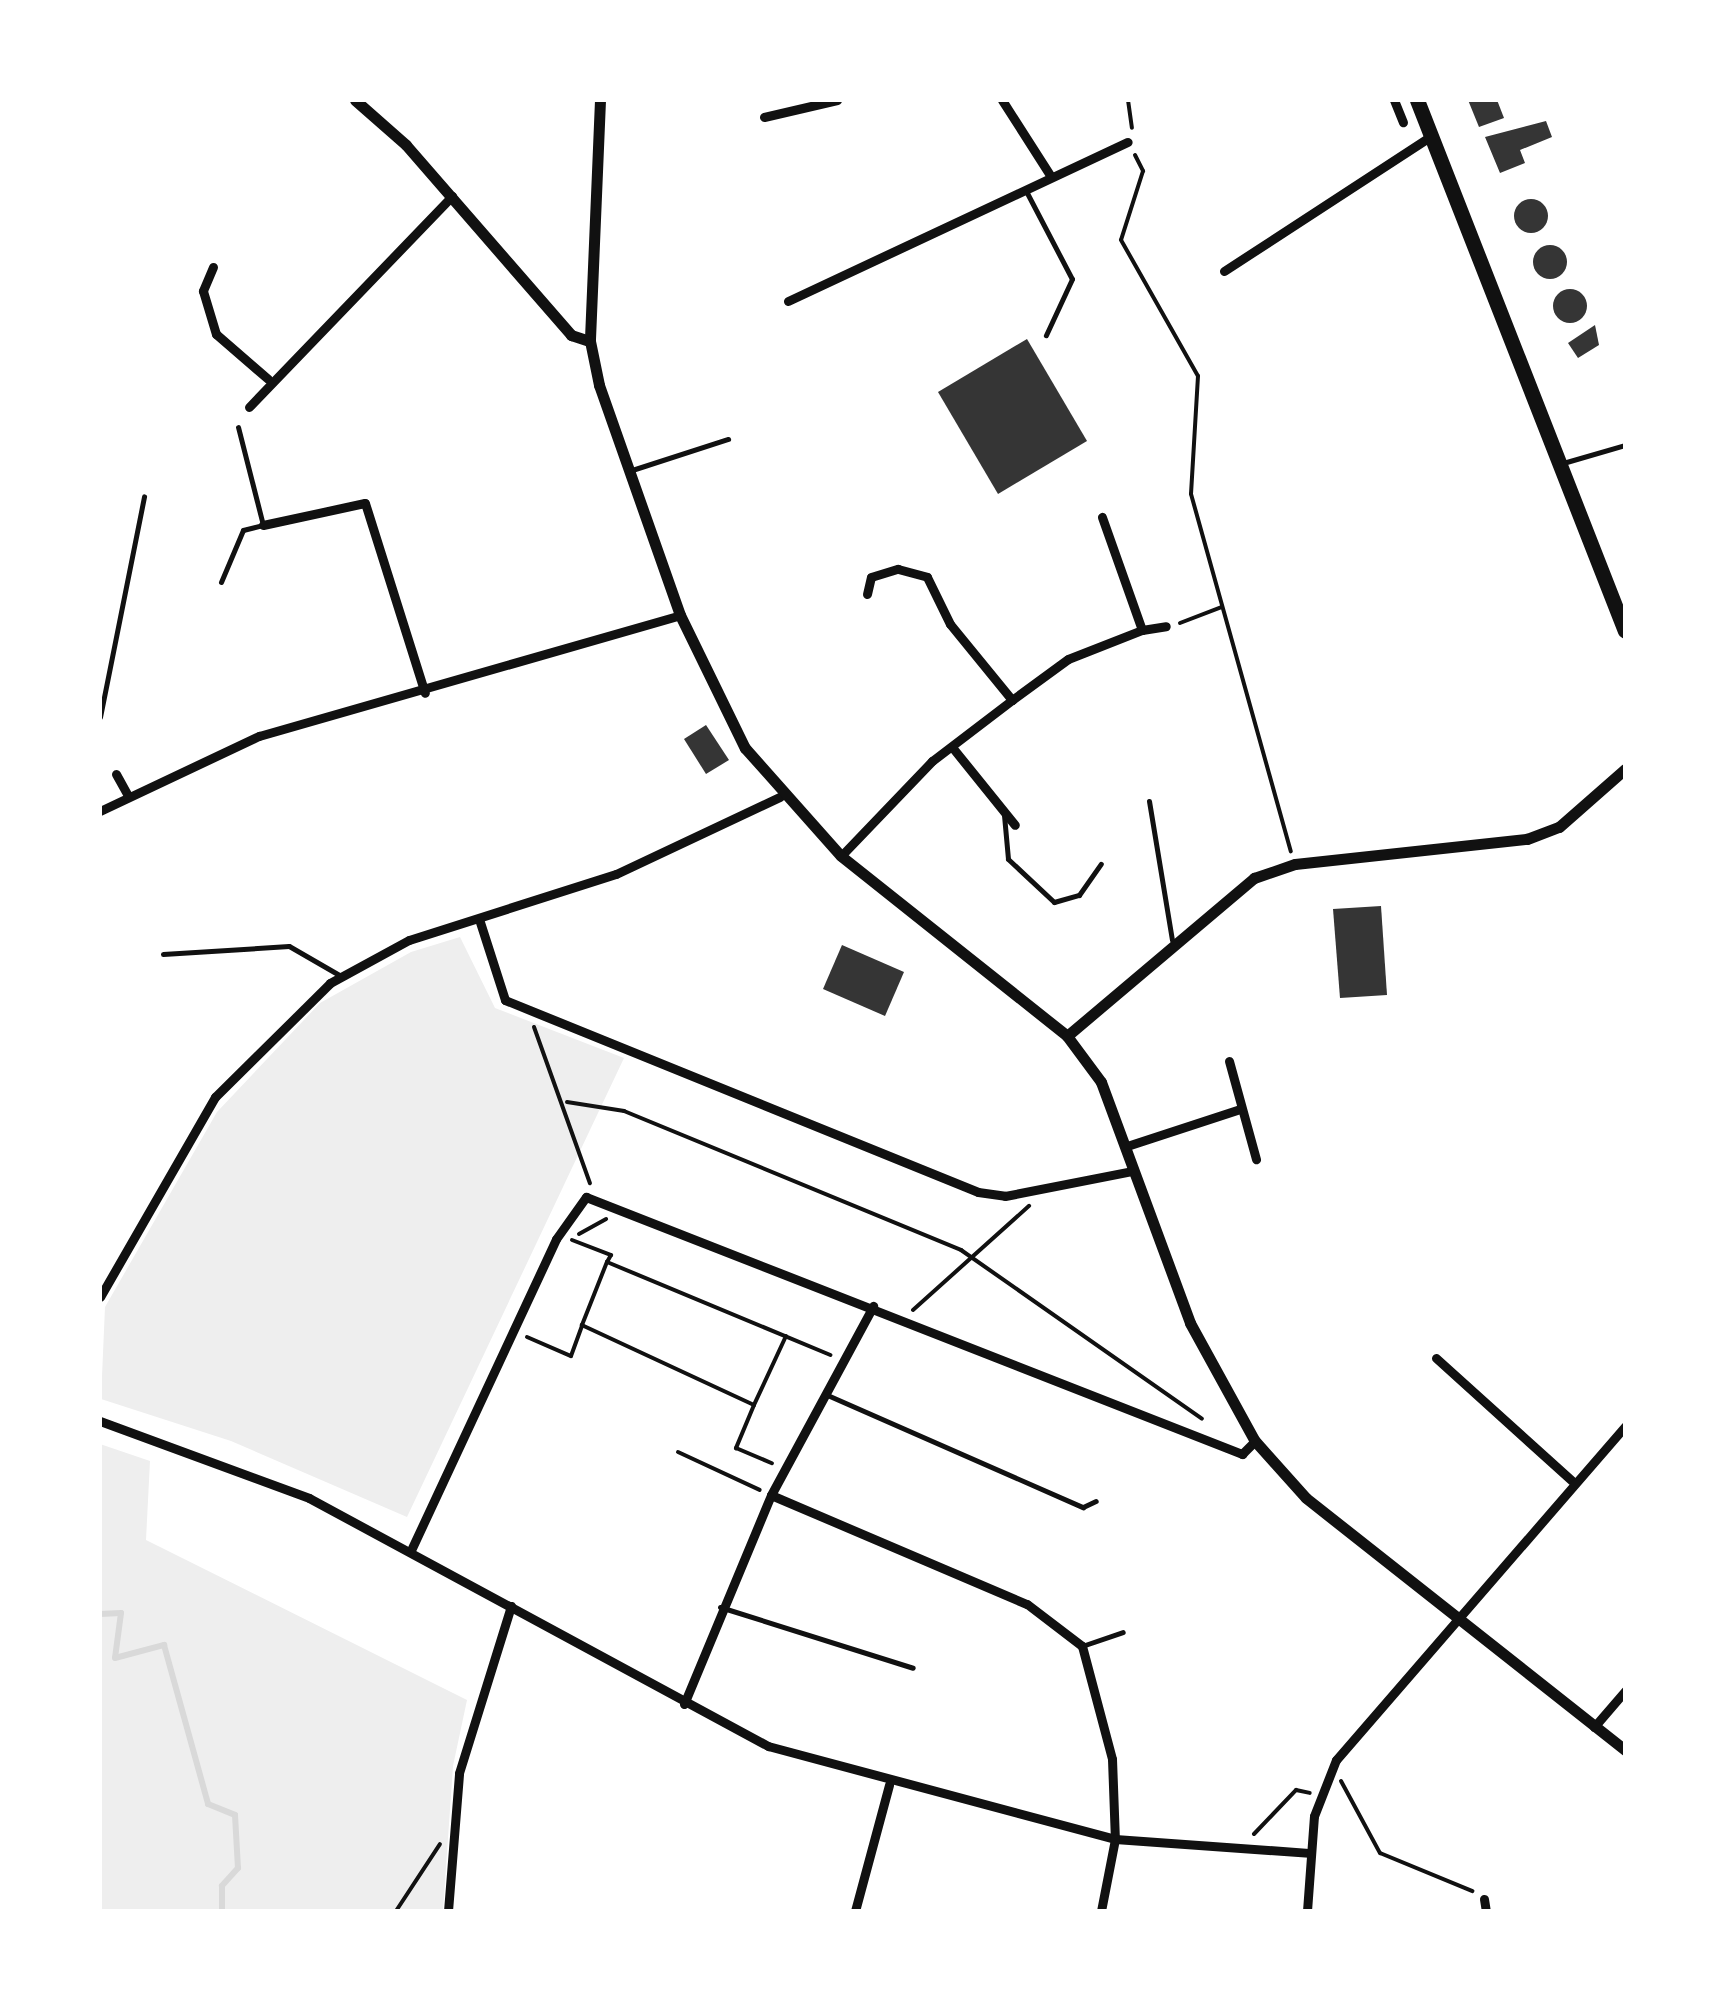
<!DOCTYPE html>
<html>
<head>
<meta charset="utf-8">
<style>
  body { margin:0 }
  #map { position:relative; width:1725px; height:2011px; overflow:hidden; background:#fff; font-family:Spectral,serif }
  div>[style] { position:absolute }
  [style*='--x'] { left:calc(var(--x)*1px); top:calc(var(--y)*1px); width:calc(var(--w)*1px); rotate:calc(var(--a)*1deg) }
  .green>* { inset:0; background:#eee }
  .stream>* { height:6px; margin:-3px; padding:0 3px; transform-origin:3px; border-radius:3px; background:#d9d9d9 }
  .building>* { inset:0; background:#353535 }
  .round { border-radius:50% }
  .path>* { height:4px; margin:-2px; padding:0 2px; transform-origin:2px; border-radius:2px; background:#111 }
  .service>* { height:5px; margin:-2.5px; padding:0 2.5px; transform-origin:2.5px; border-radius:2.5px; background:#111 }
  .minor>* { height:9px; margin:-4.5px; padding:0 4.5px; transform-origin:4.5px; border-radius:4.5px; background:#111 }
  .tertiary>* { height:11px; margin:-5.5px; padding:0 5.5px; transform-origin:5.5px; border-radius:5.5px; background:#111 }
  .trunk>* { height:15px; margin:-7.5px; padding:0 7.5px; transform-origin:7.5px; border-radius:7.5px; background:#111 }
  span { translate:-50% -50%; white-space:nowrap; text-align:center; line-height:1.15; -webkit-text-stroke:10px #fff; paint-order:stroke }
  .frame { position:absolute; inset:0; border:102px solid #fff; pointer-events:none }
</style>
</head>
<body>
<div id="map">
  <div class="green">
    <i style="clip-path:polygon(460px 937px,495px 1008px,624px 1058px,407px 1517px,231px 1441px,101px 1399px,105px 1307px,217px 1112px,320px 1003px,411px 952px)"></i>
    <i style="clip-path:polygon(100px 1444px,150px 1461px,146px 1540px,467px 1700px,453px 1766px,443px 1911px,100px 1911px)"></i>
  </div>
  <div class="stream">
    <i style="--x:100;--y:1614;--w:21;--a:-3"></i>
    <i style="--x:121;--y:1613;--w:45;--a:97.6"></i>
    <i style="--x:115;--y:1658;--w:51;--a:-14.9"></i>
    <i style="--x:164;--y:1645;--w:165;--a:74.5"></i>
    <i style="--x:208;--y:1804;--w:29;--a:22"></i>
    <i style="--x:235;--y:1815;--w:53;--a:86.8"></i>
    <i style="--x:238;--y:1868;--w:24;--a:132"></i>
    <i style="--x:222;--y:1886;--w:25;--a:90"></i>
  </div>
  <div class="building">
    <i style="clip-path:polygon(1468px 100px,1497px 100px,1504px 118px,1479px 127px)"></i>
    <i style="clip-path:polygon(1546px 121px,1552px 137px,1520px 150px,1525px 163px,1500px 173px,1485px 137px)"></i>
    <i class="round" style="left:1514px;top:199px;width:34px;height:34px"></i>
    <i class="round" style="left:1533px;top:245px;width:34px;height:34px"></i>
    <i class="round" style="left:1553px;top:289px;width:34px;height:34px"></i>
    <i style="clip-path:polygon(1595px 325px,1599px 345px,1578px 358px,1568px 343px)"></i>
    <i style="clip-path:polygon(1027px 339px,1087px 441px,998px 494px,938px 392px)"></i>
    <i style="clip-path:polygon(706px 725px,729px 760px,706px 774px,684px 739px)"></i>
    <i style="clip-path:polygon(1381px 906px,1387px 995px,1340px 998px,1333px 909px)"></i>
    <i style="clip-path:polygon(842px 945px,904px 972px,885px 1016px,823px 989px)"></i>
  </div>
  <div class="path">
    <i style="--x:1128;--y:100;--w:28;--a:82"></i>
    <i style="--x:1135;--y:155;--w:18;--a:63"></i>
    <i style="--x:1143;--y:171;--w:72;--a:107.7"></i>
    <i style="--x:1121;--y:240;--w:156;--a:60.5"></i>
    <i style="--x:1198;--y:376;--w:118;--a:93.4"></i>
    <i style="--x:1191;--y:494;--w:371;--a:74.4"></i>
    <i style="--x:1180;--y:623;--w:45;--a:-20.9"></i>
    <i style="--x:534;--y:1027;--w:166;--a:70.3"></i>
    <i style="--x:567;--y:1102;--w:58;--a:9"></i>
    <i style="--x:624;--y:1111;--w:365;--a:22.4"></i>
    <i style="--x:961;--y:1250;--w:294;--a:35"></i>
    <i style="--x:579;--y:1234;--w:31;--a:-29"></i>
    <i style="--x:572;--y:1240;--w:42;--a:21"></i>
    <i style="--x:611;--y:1255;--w:8;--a:120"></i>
    <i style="--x:913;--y:1310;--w:156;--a:-41.9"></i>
    <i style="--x:786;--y:1336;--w:76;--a:114.9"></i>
    <i style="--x:754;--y:1405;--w:190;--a:-155.1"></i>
    <i style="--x:582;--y:1325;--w:68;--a:-68.4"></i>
    <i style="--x:607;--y:1262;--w:242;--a:22.6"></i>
    <i style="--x:527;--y:1337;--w:48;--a:23.4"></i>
    <i style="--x:571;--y:1356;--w:33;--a:-70"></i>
    <i style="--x:754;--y:1405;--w:47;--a:112.7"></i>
    <i style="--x:736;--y:1448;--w:39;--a:23"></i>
    <i style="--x:678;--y:1452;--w:90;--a:24.9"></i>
    <i style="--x:1341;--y:1781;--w:82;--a:61.6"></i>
    <i style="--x:1380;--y:1853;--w:100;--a:22.4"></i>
    <i style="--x:1254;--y:1834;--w:61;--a:-46.3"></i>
    <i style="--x:1296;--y:1790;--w:14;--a:12"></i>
    <i style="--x:396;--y:1911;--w:80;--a:-56.7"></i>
  </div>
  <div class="service">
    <i style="--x:1026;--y:191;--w:99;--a:62.4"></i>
    <i style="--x:1072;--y:279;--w:62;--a:114.9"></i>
    <i style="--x:1563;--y:463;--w:65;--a:-16.2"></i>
    <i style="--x:632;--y:470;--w:101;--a:-17.9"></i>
    <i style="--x:221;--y:582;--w:56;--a:-67.1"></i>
    <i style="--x:243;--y:530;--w:21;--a:-14"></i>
    <i style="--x:263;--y:525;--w:101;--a:-104.3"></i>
    <i style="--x:100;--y:717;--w:225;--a:-78.7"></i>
    <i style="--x:1149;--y:801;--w:141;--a:80.6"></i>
    <i style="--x:1004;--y:815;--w:44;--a:84.8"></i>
    <i style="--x:1008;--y:859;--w:63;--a:43.1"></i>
    <i style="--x:1054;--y:902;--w:26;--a:-16"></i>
    <i style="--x:1079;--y:895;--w:38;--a:-55"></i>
    <i style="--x:163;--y:954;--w:126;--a:-3.6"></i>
    <i style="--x:289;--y:946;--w:60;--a:30"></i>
    <i style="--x:825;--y:1394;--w:282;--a:23.7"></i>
    <i style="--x:1083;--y:1507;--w:14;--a:-25"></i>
    <i style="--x:720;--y:1607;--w:202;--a:17.5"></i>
    <i style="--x:1082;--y:1646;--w:43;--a:-18.9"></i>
  </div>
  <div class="minor">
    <i style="--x:1002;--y:100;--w:89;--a:57.4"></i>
    <i style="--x:1394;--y:100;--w:24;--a:68"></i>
    <i style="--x:764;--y:117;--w:75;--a:-13.1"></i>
    <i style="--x:213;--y:267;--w:26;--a:113"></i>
    <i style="--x:203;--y:291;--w:45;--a:73.2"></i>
    <i style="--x:216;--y:334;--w:69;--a:40.9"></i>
    <i style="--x:1224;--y:271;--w:247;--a:-33.1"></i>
    <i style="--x:788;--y:301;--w:375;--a:-25.1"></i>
    <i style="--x:249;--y:407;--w:293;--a:-46.1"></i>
    <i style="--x:263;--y:525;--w:104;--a:-12.2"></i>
    <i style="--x:365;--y:503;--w:199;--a:72.5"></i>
    <i style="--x:867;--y:594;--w:17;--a:-77"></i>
    <i style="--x:871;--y:577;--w:28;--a:-17"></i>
    <i style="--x:898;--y:569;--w:30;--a:15"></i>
    <i style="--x:927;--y:577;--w:52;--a:63.9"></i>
    <i style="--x:950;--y:624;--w:98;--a:50.8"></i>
    <i style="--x:1142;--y:630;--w:24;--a:-9"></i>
    <i style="--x:952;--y:747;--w:100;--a:51.1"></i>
    <i style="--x:116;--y:774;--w:23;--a:61"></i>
    <i style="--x:100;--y:811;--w:176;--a:-25.3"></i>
    <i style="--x:259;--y:736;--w:438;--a:-16"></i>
    <i style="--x:841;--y:856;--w:132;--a:-46.2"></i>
    <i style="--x:932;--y:761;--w:101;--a:-37.3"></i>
    <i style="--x:1012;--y:700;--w:69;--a:-36.2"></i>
    <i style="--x:1068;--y:659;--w:79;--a:-21.4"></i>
    <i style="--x:1142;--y:630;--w:120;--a:-109.5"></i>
    <i style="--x:479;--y:919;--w:85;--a:72.2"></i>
    <i style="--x:505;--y:1000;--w:510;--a:22.09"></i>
    <i style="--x:978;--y:1192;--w:27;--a:8"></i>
    <i style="--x:1005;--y:1196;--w:129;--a:-11.1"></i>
    <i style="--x:1229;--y:1061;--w:102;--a:74.6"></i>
    <i style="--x:1127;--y:1146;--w:119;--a:-18.1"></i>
    <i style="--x:100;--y:1297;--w:231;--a:-60.1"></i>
    <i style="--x:215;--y:1097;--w:162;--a:-44.7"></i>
    <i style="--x:330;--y:983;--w:90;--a:-28.6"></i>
    <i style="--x:409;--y:940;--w:217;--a:-17.7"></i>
    <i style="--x:616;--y:874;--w:181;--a:-25.2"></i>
    <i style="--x:1436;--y:1358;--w:183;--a:42.1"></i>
    <i style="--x:100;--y:1421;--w:223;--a:20.2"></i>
    <i style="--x:309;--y:1498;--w:522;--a:28.38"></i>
    <i style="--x:768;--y:1746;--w:359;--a:15"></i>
    <i style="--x:1115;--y:1839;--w:194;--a:4.1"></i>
    <i style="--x:771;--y:1495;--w:278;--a:23.1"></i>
    <i style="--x:1027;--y:1604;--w:69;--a:37.4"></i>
    <i style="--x:1082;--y:1646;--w:117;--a:75.1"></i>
    <i style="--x:1112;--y:1759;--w:80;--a:87.9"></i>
    <i style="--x:1115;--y:1839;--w:73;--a:101"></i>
    <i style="--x:412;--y:1548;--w:341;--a:-65"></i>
    <i style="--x:556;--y:1239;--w:52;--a:-54.5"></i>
    <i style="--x:586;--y:1197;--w:705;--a:21.39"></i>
    <i style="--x:1242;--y:1454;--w:18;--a:-45"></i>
    <i style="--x:684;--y:1704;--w:226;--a:-67.4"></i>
    <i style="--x:771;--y:1495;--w:215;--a:-61.6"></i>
    <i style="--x:1594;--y:1727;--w:48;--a:-49.3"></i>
    <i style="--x:1484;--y:1899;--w:12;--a:81"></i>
    <i style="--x:448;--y:1911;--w:138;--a:-85.4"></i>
    <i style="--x:459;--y:1773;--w:175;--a:-72.7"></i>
    <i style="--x:855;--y:1911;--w:131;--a:-74.9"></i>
    <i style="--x:1307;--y:1911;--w:95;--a:-85.8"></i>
    <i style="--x:1314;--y:1816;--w:60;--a:-68.6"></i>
    <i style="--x:1336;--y:1760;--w:442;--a:-49.1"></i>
  </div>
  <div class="tertiary">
    <i style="--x:355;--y:100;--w:68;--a:41.4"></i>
    <i style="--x:406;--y:145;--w:252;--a:49"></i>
    <i style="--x:571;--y:335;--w:20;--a:18"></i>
    <i style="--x:600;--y:100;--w:241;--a:92.4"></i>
    <i style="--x:590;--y:341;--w:45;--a:78.4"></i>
    <i style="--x:599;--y:385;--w:244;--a:70.6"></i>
    <i style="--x:680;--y:615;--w:148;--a:64"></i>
    <i style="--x:745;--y:748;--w:144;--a:48.4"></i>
    <i style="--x:841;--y:856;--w:289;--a:38.5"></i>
    <i style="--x:1067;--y:1036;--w:57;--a:53.5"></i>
    <i style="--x:1101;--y:1082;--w:257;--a:69.7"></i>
    <i style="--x:1190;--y:1323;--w:135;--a:61.2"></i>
    <i style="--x:1255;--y:1441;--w:76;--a:48.2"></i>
    <i style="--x:1306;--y:1498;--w:407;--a:38.3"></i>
    <i style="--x:1067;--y:1036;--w:245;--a:-40.2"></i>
    <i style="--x:1254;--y:878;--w:43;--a:-18.9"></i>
    <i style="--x:1295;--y:864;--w:233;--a:-6.2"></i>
    <i style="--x:1527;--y:839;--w:34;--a:-21"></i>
    <i style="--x:1559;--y:827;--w:88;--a:-41.3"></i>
  </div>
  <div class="trunk">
    <i style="--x:1417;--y:100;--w:570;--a:68.61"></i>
  </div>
  <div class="frame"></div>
</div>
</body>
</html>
